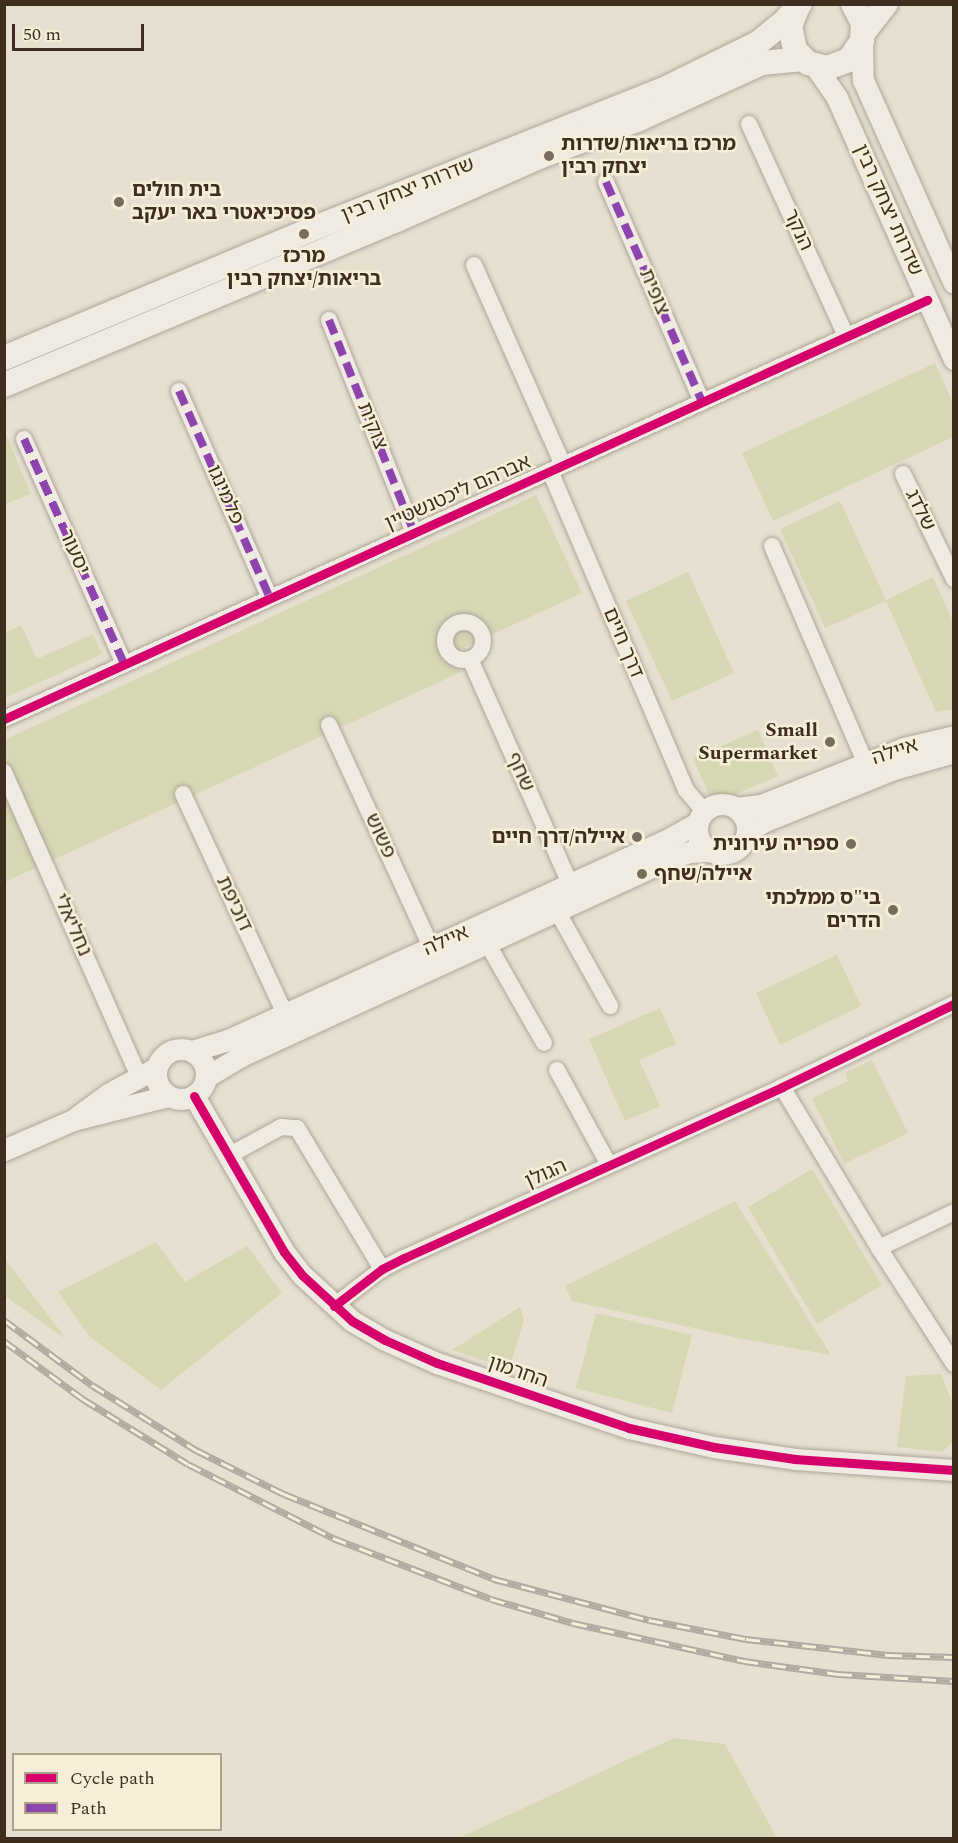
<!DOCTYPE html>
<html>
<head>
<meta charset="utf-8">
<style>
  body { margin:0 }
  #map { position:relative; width:958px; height:1843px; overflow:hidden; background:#e7e0d1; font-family:Spectral,"Noto Sans Hebrew",serif }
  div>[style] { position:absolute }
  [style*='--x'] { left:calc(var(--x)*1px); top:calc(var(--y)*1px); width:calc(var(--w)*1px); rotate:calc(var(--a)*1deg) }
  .green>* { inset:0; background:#d6d7b3 }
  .roads { filter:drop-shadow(0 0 2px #ada599) drop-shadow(0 0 2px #ada599) }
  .minor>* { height:16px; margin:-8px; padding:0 8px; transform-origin:8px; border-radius:8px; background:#efebe3 }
  .minor>.ring { margin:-8px; padding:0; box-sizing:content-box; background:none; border:16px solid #efebe3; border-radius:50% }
  .tertiary>* { height:21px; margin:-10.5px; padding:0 10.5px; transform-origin:10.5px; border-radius:10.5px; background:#efebe3 }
  .tertiary>.ring { margin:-10.5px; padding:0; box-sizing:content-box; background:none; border:21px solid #efebe3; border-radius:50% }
  .secondary>* { height:24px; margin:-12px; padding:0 12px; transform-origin:12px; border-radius:12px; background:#efebe3 }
  .rail>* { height:7px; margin-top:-3.5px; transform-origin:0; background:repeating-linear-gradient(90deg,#f7eed8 0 14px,#afaaa2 0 28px); box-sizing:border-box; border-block:2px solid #afaaa2 }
  .quiet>* { height:8px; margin-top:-4px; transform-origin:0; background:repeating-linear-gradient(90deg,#8e44ad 0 15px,transparent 0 23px) }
  .cycleway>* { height:9px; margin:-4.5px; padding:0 4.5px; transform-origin:4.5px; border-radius:4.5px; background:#d6006c }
  .dots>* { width:16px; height:16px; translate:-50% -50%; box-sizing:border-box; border:3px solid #f7eed8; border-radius:50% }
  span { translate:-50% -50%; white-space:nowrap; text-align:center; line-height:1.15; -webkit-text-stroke:5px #f7eed8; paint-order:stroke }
  .poi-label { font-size:20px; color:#3d2e20; font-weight:700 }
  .left { translate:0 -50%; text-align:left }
  .right { translate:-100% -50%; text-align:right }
  .street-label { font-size:20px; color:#3d2e20 }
  .frame { position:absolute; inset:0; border:6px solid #3d2e20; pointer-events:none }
  .legend { position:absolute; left:12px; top:1753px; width:210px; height:78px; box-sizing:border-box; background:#f7eed8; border:2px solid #ada18e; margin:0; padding:8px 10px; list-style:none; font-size:18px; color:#3d2e20 }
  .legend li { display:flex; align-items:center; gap:12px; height:30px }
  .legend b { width:30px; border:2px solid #ada18e }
  .scale { position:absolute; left:12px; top:24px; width:132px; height:27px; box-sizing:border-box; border:3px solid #3d2e20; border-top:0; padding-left:8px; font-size:18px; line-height:21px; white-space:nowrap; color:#3d2e20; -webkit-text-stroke:4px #f7eed8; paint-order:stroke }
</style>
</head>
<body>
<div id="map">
  <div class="green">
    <i style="clip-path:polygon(935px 363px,953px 403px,953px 437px,773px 521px,742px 453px)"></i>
    <i style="clip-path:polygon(5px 432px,31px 494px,5px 504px,4px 504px)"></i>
    <i style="clip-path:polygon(536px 495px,582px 593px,452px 653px,461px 672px,5px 882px,4px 740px)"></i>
    <i style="clip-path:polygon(840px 501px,886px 600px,933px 577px,953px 622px,953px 709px,936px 712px,886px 601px,825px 628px,780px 529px)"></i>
    <i style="clip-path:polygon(688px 572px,734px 673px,672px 701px,626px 601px)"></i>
    <i style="clip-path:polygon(21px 625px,37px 659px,93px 634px,102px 654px,5px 698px,5px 633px)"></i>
    <i style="clip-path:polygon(758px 730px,778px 776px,713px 804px,693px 758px)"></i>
    <i style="clip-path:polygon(837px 955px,861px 1006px,780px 1045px,756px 993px)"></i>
    <i style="clip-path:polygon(660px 1008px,676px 1044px,639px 1060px,660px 1106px,625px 1121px,589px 1039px)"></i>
    <i style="clip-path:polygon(872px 1060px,908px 1133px,844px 1164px,812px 1098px,848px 1081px,845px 1073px)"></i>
    <i style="clip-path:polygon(812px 1169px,882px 1285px,817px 1324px,748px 1207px)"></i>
    <i style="clip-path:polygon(735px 1201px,831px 1355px,743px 1339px,572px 1301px,565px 1286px)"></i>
    <i style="clip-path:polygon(156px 1242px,185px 1282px,247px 1246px,282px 1293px,161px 1390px,90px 1337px,58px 1292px)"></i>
    <i style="clip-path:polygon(4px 1259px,5px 1259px,67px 1340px,5px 1296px)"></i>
    <i style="clip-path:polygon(520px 1307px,524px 1320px,509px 1369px,452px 1350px)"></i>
    <i style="clip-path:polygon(596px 1313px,692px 1335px,672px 1413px,576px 1388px)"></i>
    <i style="clip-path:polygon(941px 1374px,953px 1405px,953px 1442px,942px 1452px,897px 1447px,906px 1376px)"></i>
    <i style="clip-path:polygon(674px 1738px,725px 1744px,777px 1838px,459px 1838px)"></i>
  </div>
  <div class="roads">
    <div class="minor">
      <i style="--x:749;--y:124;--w:233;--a:65.4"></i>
      <i style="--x:606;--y:182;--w:240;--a:66.4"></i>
      <i style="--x:474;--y:265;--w:219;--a:66"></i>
      <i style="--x:329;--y:320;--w:229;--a:68.2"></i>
      <i style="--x:179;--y:391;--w:226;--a:66.3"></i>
      <i style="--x:24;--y:439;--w:246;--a:66"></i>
      <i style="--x:550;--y:471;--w:347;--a:66.9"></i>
      <i style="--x:686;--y:790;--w:28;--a:49"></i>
      <i style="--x:903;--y:474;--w:117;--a:64.1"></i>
      <i style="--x:772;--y:546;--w:235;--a:66.7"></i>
      <i class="ring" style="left:445px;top:622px;width:22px;height:22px"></i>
      <i style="--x:470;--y:659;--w:246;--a:66"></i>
      <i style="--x:4;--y:719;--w:1014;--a:-24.42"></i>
      <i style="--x:329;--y:725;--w:244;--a:65.3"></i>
      <i style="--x:4;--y:772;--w:336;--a:66.1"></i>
      <i style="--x:183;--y:794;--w:242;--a:65.1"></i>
      <i style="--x:557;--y:911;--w:109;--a:60.8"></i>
      <i style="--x:487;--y:943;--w:115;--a:60.3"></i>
      <i style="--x:557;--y:1070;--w:108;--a:61.3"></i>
      <i style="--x:782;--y:1087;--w:188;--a:58.9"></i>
      <i style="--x:879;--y:1248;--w:138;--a:57.1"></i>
      <i style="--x:228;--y:1156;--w:60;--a:-28.7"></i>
      <i style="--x:281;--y:1127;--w:16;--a:4"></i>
      <i style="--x:297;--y:1128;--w:165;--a:58.9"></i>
      <i style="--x:879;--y:1248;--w:83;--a:-25.6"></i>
      <i style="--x:334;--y:1306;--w:61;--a:-37.6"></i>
      <i style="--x:382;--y:1269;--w:25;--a:-27"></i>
      <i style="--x:404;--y:1258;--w:415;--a:-24.3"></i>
      <i style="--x:782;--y:1087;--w:191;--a:-25.8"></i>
    </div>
    <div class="tertiary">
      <i style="--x:862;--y:41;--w:39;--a:89"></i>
      <i style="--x:863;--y:80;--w:222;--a:65.9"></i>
      <i style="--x:815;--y:66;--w:39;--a:55"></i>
      <i style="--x:837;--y:98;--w:286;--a:65.9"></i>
      <i class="ring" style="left:697px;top:804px;width:29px;height:29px"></i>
      <i style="--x:736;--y:808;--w:25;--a:-7"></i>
      <i style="--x:761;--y:805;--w:154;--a:-21.7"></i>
      <i style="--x:904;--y:748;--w:51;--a:-13.5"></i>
      <i style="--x:747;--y:831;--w:21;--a:-29"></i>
      <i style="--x:765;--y:821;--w:136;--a:-22"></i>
      <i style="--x:891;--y:770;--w:66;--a:-15.9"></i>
      <i class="ring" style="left:156px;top:1049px;width:29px;height:29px"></i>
      <i style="--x:192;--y:1051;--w:38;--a:-17"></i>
      <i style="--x:228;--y:1040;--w:478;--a:-24.5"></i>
      <i style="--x:663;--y:842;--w:39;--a:-29"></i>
      <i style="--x:206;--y:1077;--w:41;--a:-31"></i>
      <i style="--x:241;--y:1056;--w:469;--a:-24.7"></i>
      <i style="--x:667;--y:860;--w:23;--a:-20"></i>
      <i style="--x:689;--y:852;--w:20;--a:-3"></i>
      <i style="--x:194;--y:1096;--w:180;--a:60"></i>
      <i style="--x:284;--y:1252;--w:29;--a:52"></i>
      <i style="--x:302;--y:1275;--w:68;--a:42.6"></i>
      <i style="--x:352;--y:1321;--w:38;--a:30"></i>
      <i style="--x:385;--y:1340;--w:57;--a:23.9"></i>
      <i style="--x:437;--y:1363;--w:203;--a:18.7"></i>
      <i style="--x:629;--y:1428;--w:87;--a:12.6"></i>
      <i style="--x:714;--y:1447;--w:82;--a:8.4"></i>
      <i style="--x:795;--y:1459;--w:159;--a:4"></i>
      <i style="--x:78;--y:1116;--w:37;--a:-36"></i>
      <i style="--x:108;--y:1094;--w:55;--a:-28.4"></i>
      <i style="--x:4;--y:1150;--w:75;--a:-23.5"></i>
      <i style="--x:73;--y:1120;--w:98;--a:-14.2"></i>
    </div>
    <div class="secondary">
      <i style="--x:797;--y:9;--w:18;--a:112"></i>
      <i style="--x:790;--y:26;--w:25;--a:78"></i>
      <i style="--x:795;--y:50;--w:18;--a:45"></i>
      <i style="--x:808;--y:63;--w:20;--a:15"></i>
      <i style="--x:827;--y:68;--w:23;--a:-20"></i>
      <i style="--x:849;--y:60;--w:23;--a:-56"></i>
      <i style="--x:862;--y:41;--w:18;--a:-87"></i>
      <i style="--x:863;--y:23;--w:21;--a:-118"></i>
      <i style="--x:863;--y:33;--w:37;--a:-52"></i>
      <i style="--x:4;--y:358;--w:342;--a:-22.7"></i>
      <i style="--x:320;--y:226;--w:366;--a:-21.7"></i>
      <i style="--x:660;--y:91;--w:109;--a:-26.1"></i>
      <i style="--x:758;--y:43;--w:32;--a:-39"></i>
      <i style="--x:783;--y:23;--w:25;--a:-48"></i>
      <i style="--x:4;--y:385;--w:426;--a:-22.8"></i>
      <i style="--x:397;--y:220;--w:155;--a:-23.9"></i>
      <i style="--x:539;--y:157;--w:105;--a:-20.7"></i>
      <i style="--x:637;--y:120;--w:137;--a:-24.5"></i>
      <i style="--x:762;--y:63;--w:41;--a:-5.6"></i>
    </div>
  </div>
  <div class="rail">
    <i style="--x:4;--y:1320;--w:109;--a:36.5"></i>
    <i style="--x:92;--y:1385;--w:123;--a:32"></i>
    <i style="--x:196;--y:1450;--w:98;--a:26.6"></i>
    <i style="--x:284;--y:1494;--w:227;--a:22"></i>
    <i style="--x:494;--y:1579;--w:160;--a:14.8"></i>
    <i style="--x:649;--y:1620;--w:99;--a:11.1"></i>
    <i style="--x:746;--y:1639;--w:143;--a:6.4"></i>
    <i style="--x:888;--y:1655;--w:66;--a:1.7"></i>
    <i style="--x:4;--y:1341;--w:98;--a:36.3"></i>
    <i style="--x:83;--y:1399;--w:123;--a:31.8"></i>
    <i style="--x:188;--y:1464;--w:163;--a:27"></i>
    <i style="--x:333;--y:1538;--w:169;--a:21.1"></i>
    <i style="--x:491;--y:1599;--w:85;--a:16.3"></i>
    <i style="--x:573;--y:1623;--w:175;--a:12.5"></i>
    <i style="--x:744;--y:1661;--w:95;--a:7.9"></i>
    <i style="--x:838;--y:1674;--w:116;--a:3.5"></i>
  </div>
  <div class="quiet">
    <i style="--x:606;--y:182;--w:240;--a:66.4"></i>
    <i style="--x:329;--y:320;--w:229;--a:68.2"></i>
    <i style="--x:179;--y:391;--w:226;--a:66.3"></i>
    <i style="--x:24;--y:439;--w:246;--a:66"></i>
  </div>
  <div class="cycleway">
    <i style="--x:4;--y:719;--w:1014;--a:-24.42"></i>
    <i style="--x:194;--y:1096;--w:180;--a:60"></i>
    <i style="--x:284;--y:1252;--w:29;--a:52"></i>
    <i style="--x:302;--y:1275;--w:68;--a:42.6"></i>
    <i style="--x:352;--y:1321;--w:38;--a:30"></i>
    <i style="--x:385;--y:1340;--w:57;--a:23.9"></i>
    <i style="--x:437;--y:1363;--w:203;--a:18.7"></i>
    <i style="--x:629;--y:1428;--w:87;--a:12.6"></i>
    <i style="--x:714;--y:1447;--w:82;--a:8.4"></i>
    <i style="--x:795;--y:1459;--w:159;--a:4"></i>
    <i style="--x:334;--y:1306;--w:61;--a:-37.6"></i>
    <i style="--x:382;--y:1269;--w:25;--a:-27"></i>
    <i style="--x:404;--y:1258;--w:415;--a:-24.3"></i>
    <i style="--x:782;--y:1087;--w:191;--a:-25.8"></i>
  </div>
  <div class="dots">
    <i style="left:549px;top:156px;background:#786c5e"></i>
    <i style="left:119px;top:202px;background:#786c5e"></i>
    <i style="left:304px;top:234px;background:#786c5e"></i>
    <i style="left:830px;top:742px;background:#786c5e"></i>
    <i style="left:637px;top:837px;background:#786c5e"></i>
    <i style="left:851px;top:844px;background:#786c5e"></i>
    <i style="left:642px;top:874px;background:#786c5e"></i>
    <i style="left:893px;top:910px;background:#786c5e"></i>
  </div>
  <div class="poi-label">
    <span class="left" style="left:561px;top:156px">מרכז בריאות/שדרות<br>יצחק רבין</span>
    <span class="left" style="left:132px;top:202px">בית חולים<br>פסיכיאטרי באר יעקב</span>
    <span style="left:304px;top:268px">מרכז<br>בריאות/יצחק רבין</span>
    <span class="right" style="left:818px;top:742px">Small<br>Supermarket</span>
    <span class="right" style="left:625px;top:837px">איילה/דרך חיים</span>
    <span class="right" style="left:839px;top:844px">ספריה עירונית</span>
    <span class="left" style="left:654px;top:874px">איילה/שחף</span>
    <span class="right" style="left:881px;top:910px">בי"ס ממלכתי<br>הדרים</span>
  </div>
  <div class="street-label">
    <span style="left:408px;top:190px;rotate:-22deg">שדרות יצחק רבין</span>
    <span style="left:888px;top:210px;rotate:66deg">שדרות יצחק רבין</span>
    <span style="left:798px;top:230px;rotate:65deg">הנקר</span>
    <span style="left:654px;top:292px;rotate:67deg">צופית</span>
    <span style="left:372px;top:426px;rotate:68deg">צוקית</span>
    <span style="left:458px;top:493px;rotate:-24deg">אברהם ליכטנשטיין</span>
    <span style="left:225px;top:495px;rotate:66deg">פלמינגו</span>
    <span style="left:920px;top:510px;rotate:64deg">שלדג</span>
    <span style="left:74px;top:552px;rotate:66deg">יסעור</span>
    <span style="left:623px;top:643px;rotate:67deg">דרך חיים</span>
    <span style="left:895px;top:752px;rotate:-18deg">איילה</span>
    <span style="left:520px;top:772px;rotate:66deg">שחף</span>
    <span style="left:380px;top:836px;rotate:65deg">פשוש</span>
    <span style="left:234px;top:904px;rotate:65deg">דוכיפת</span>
    <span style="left:72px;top:925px;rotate:66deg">נחליאלי</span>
    <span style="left:446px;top:941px;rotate:-24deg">איילה</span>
    <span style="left:546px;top:1174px;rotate:-24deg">הגולן</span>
    <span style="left:518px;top:1372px;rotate:19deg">החרמון</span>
  </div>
  <div class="frame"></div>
  <ul class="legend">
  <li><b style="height:8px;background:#d6006c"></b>Cycle path</li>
  <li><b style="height:8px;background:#8e44ad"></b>Path</li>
  </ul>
  <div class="scale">50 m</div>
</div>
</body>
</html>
